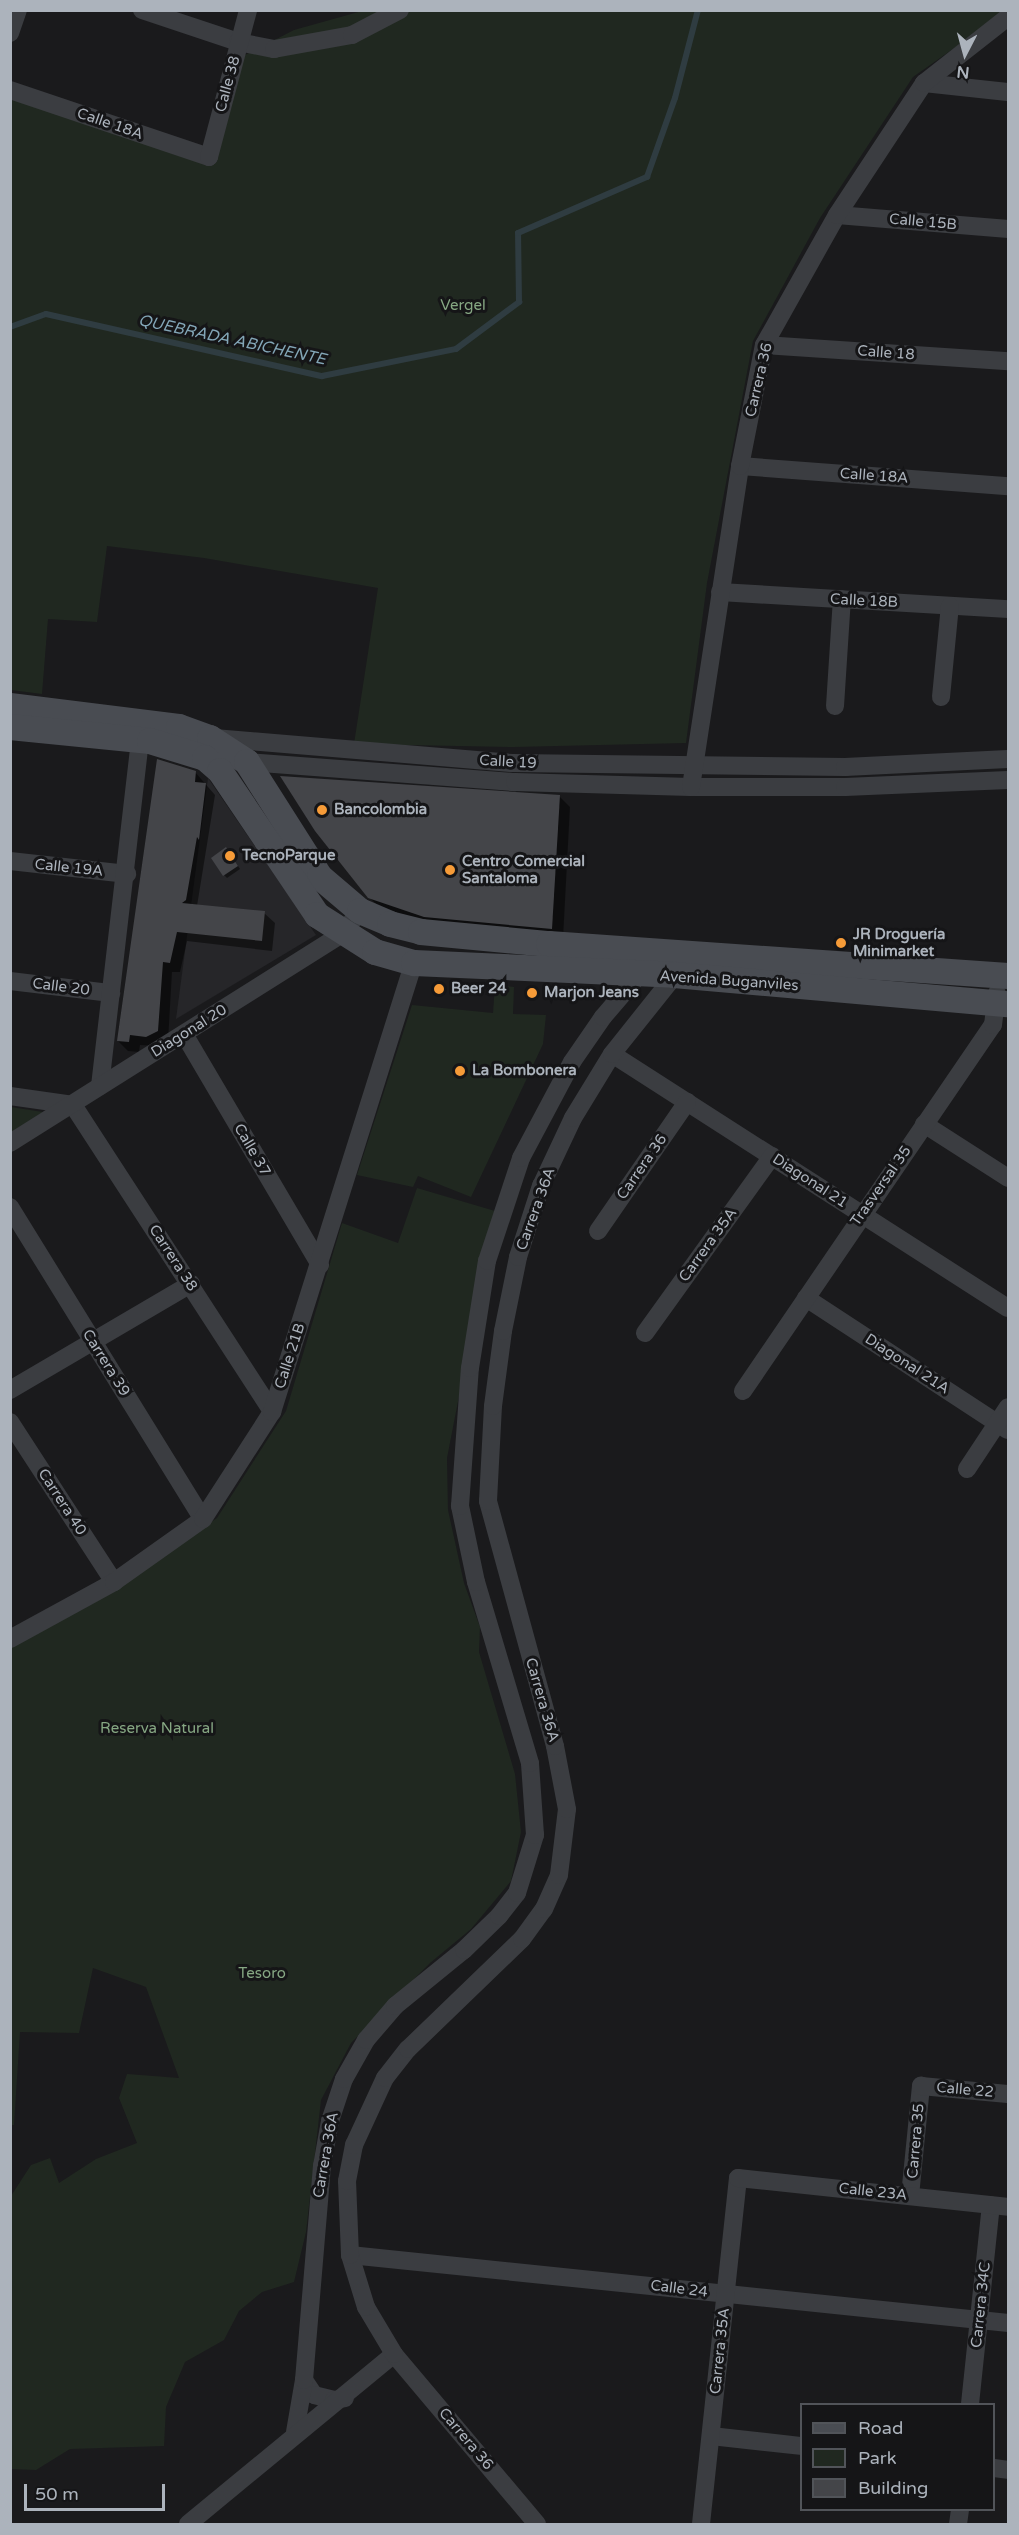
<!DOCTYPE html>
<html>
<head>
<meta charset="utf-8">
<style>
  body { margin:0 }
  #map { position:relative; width:1019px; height:2535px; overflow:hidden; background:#1a1a1c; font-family:"Varela Round",sans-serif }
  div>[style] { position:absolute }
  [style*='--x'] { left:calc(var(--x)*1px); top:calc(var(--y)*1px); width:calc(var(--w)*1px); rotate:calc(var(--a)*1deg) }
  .built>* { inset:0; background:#262629 }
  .green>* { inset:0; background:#202820 }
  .shadow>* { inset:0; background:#0007 }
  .stream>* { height:6px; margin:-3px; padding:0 3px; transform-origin:3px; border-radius:3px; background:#2f3c41 }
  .building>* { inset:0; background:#444549 }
  .street>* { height:18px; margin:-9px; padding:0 9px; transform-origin:9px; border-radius:9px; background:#3b3d41 }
  .secondary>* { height:26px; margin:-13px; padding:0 13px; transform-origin:13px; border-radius:13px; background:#494c52 }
  .dots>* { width:16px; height:16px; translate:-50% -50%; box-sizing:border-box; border:3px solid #151517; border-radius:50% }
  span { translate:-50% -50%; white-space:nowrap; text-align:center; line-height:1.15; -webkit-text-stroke:6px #151517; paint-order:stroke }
  .street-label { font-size:15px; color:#acb3bc }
  .park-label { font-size:15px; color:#86a783 }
  .poi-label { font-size:15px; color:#acb3bc; font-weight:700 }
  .left { translate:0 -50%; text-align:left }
  .water-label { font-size:16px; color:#83a6b7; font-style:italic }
  .frame { position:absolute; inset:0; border:12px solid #acb3bc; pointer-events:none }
  .legend { position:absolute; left:800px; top:2403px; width:195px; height:108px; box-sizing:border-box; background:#151517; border:2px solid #515459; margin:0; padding:8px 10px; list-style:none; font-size:18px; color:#acb3bc }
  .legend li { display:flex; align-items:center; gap:12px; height:30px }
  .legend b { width:30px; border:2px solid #515459 }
  .north { position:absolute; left:935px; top:24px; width:60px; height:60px; -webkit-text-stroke:4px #151517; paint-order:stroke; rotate:186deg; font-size:16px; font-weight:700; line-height:24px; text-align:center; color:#acb3bc }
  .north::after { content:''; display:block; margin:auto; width:21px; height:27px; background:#acb3bc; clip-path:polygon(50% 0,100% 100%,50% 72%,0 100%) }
  .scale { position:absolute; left:24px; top:2484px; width:141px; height:27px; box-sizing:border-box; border:3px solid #acb3bc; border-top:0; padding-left:8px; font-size:18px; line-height:21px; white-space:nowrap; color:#acb3bc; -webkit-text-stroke:4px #151517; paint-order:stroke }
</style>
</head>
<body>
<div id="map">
  <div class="built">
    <i style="clip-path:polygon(208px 778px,316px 935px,176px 1019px)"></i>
  </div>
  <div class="green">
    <i style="clip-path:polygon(362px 11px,1007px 11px,913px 77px,820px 218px,753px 341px,707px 583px,686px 743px,514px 747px,354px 744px,378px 588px,204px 558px,107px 546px,97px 622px,48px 619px,42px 694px,11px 690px,11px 96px,209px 162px,245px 55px,294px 30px)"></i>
    <i style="clip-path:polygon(495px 985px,514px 987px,513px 1014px,546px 1015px,543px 1044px,471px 1197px,418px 1176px,413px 1187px,357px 1175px,412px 1005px,493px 1013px)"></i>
    <i style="clip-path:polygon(11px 1107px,43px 1112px,11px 1133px)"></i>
    <i style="clip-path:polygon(417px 1188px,495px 1211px,447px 1458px,448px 1510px,464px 1583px,480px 1627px,479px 1652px,515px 1774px,521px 1832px,511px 1881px,471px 1929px,430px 1963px,351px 2043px,321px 2100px,306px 2232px,294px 2282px,262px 2292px,239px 2311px,224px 2340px,185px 2362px,166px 2407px,164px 2446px,70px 2449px,36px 2470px,11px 2469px,11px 2196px,31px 2165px,50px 2158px,59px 2183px,96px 2159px,137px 2143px,119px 2098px,127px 2074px,179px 2078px,146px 1987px,93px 1968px,79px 2033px,20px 2032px,14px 2125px,11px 2125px,11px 1645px,119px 1585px,217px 1518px,286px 1411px,342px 1223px,398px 1243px)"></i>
  </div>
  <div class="shadow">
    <i style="clip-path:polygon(195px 772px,215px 795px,197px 906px,264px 913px,275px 923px,272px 951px,187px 941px,180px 972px,172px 972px,168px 1042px,157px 1046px,140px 1045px,139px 1052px,128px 1051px,118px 1041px)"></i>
    <i style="clip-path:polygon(559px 796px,570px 807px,563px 939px,407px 920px,379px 907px,367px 895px)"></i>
    <i style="clip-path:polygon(229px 852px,240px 869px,227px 878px,224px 875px)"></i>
  </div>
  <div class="stream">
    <i style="--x:10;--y:327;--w:38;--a:-20"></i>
    <i style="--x:46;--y:314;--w:283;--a:12.7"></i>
    <i style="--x:322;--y:376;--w:137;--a:-11.4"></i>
    <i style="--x:456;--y:349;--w:79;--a:-36.7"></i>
    <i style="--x:519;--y:302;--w:69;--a:-90.8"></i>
    <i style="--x:518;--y:233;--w:141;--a:-23.5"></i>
    <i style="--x:647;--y:177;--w:84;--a:-70.5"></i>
    <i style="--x:675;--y:98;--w:91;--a:-75.4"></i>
  </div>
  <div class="building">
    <i style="clip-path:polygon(157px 759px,196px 771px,195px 782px,206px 783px,199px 840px,197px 837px,186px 900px,182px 903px,265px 911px,262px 941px,177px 932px,170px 963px,163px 962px,158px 1031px,146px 1037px,130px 1035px,129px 1042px,117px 1041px)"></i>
    <i style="clip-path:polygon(280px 776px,560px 795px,552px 929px,424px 917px,368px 898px,315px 831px)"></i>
    <i style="clip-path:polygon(226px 847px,238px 866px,223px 876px,211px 858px)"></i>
  </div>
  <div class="street">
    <i style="--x:142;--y:10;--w:101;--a:18.4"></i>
    <i style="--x:238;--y:42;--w:37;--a:11"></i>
    <i style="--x:274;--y:49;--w:79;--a:-10.2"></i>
    <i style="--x:352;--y:35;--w:54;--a:-27.5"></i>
    <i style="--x:10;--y:33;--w:24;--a:-71"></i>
    <i style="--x:924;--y:83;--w:84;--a:6.1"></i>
    <i style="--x:10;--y:90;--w:210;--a:18.6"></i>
    <i style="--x:209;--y:157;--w:152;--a:-75.1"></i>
    <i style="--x:837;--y:215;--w:172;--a:4.7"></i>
    <i style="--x:764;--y:345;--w:245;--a:3.8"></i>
    <i style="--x:740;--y:466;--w:269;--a:4.3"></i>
    <i style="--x:720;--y:592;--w:289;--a:3.4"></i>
    <i style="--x:941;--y:697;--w:91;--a:-84.4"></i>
    <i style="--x:835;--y:706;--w:107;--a:-86.3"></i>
    <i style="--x:214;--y:738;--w:299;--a:4.8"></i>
    <i style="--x:512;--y:763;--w:333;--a:0.7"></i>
    <i style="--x:845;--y:767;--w:163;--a:-2.8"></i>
    <i style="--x:247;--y:762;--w:269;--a:4.3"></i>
    <i style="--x:515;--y:782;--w:176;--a:1.6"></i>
    <i style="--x:691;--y:787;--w:154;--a:0"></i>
    <i style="--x:845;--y:787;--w:163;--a:-2.5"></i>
    <i style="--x:691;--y:787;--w:325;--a:-81.3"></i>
    <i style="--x:740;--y:466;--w:123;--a:-78.8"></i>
    <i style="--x:764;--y:345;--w:149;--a:-60.7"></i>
    <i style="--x:837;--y:215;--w:158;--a:-56.6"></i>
    <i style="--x:924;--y:83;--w:107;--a:-38.2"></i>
    <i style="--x:10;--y:861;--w:118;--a:6.3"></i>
    <i style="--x:10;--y:981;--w:102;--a:6.8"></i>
    <i style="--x:184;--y:1034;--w:268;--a:59.5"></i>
    <i style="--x:612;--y:1054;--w:470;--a:32.7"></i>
    <i style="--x:100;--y:1086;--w:348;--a:-83.4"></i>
    <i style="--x:10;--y:1096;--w:64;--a:8.1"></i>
    <i style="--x:73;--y:1105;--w:366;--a:57"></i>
    <i style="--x:924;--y:1124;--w:100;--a:32.7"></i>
    <i style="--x:10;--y:1143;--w:392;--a:-32.2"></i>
    <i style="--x:342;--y:934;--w:29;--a:-52"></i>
    <i style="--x:10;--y:1207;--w:367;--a:58.3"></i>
    <i style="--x:598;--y:1231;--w:157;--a:-55.4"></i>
    <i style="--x:806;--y:1298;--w:241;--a:33.2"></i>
    <i style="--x:645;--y:1333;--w:218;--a:-54.3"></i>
    <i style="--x:10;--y:1390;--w:210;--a:-30.4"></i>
    <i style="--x:743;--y:1391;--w:443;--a:-55.7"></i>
    <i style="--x:993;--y:1025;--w:32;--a:-83"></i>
    <i style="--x:10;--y:1422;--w:191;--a:57"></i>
    <i style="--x:967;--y:1469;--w:74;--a:-56.5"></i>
    <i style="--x:10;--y:1639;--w:119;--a:-28.7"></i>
    <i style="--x:114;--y:1582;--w:109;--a:-35.3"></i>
    <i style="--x:203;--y:1519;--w:127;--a:-57.2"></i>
    <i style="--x:272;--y:1412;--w:471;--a:-72.5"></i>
    <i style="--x:910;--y:2196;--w:111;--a:-84.3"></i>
    <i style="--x:921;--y:2086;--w:87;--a:5.3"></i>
    <i style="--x:350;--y:2255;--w:662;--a:5.9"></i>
    <i style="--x:304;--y:2380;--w:18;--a:56"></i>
    <i style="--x:314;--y:2395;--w:21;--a:14"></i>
    <i style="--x:334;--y:2400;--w:11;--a:-10"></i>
    <i style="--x:970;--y:2404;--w:200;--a:-84"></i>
    <i style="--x:295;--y:2432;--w:53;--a:-80.2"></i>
    <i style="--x:304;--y:2380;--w:215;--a:-85.2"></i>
    <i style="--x:322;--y:2166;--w:46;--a:-79.9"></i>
    <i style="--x:330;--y:2121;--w:44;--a:-71.6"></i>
    <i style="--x:344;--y:2079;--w:45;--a:-60.6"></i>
    <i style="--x:366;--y:2040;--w:45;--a:-49.5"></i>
    <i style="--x:395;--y:2006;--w:89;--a:-39.1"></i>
    <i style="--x:464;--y:1950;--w:49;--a:-44.2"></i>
    <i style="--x:499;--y:1916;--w:29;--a:-52"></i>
    <i style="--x:517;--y:1893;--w:61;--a:-72.8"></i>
    <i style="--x:535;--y:1835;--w:72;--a:-94"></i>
    <i style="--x:530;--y:1763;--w:189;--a:-106.6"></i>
    <i style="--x:476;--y:1582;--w:78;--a:-101.9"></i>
    <i style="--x:460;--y:1506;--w:138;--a:-85.9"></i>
    <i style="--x:470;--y:1368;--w:108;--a:-81"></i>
    <i style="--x:487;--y:1261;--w:108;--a:-71.7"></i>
    <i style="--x:521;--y:1158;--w:109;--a:-62"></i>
    <i style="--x:572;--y:1062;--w:55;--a:-55.4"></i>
    <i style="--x:603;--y:1017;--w:65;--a:-49.4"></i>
    <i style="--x:711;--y:2436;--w:92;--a:6.3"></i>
    <i style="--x:994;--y:2468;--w:14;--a:8"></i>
    <i style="--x:188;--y:2524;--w:267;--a:-39.5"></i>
    <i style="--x:537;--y:2524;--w:222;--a:-130.1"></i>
    <i style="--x:394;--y:2354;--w:55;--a:-120.8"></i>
    <i style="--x:366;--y:2307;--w:54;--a:-107.1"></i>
    <i style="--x:350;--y:2255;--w:74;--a:-92.3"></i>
    <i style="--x:347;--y:2181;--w:37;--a:-79"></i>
    <i style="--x:354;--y:2145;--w:74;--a:-65.2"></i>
    <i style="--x:385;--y:2078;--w:37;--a:-52"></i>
    <i style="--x:408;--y:2049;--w:158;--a:-44"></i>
    <i style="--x:522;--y:1939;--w:37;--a:-54"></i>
    <i style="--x:544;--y:1909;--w:37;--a:-66"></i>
    <i style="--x:559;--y:1875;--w:66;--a:-83.1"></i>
    <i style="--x:567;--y:1809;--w:64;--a:-100.8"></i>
    <i style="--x:555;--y:1746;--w:254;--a:-105.3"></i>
    <i style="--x:488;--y:1501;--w:95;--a:-87"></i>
    <i style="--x:493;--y:1406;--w:76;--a:-82.4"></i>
    <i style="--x:503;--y:1331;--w:76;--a:-78.5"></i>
    <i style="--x:518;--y:1257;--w:75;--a:-72.1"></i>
    <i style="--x:541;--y:1186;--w:75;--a:-64.8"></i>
    <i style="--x:573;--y:1118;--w:75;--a:-58.6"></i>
    <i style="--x:612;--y:1054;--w:107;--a:-51.4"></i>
    <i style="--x:701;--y:2524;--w:348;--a:-83.9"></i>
    <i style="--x:738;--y:2178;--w:272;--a:6.1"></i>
    <i style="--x:958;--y:2524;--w:14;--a:-82"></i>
  </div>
  <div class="secondary">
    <i style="--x:10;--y:706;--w:170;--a:7.1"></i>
    <i style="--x:179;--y:727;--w:33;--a:20"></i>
    <i style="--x:210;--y:738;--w:44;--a:33"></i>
    <i style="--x:247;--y:762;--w:136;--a:57.6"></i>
    <i style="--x:320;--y:877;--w:52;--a:40.4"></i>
    <i style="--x:360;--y:911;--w:33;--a:23"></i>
    <i style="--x:390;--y:924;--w:32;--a:14"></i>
    <i style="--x:421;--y:932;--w:129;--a:5.4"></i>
    <i style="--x:549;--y:944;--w:460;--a:4"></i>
    <i style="--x:10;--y:727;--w:141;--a:5.7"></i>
    <i style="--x:150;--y:741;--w:58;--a:17.2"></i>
    <i style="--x:205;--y:758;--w:20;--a:41"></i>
    <i style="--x:220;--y:771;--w:174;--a:56"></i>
    <i style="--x:317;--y:915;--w:69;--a:32.5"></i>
    <i style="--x:375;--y:952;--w:41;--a:15.8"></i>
    <i style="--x:414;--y:963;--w:260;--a:2.6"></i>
    <i style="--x:674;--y:975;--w:335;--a:5"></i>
  </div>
  <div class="dots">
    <i style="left:322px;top:810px;background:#f69b38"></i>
    <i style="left:230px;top:856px;background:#f69b38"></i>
    <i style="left:450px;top:870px;background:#f69b38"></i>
    <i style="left:841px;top:943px;background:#f69b38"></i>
    <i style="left:439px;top:989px;background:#f69b38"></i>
    <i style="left:532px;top:993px;background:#f69b38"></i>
    <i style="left:460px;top:1071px;background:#f69b38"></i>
  </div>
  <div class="street-label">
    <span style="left:228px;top:84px;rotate:-75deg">Calle 38</span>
    <span style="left:110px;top:124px;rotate:19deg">Calle 18A</span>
    <span style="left:923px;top:222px;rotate:5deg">Calle 15B</span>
    <span style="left:886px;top:353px;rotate:4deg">Calle 18</span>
    <span style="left:759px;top:380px;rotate:-77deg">Carrera 36</span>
    <span style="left:874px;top:476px;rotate:4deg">Calle 18A</span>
    <span style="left:864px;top:601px;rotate:3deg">Calle 18B</span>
    <span style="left:508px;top:762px;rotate:3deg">Calle 19</span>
    <span style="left:69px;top:868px;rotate:6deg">Calle 19A</span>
    <span style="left:729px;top:981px;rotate:4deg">Avenida Buganviles</span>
    <span style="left:61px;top:987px;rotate:7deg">Calle 20</span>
    <span style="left:189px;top:1031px;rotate:-32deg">Diagonal 20</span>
    <span style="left:252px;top:1150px;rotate:60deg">Calle 37</span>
    <span style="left:642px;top:1167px;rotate:-55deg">Carrera 36</span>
    <span style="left:810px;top:1181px;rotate:33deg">Diagonal 21</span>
    <span style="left:881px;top:1186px;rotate:-55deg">Trasversal 35</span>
    <span style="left:536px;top:1209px;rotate:-70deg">Carrera 36A</span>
    <span style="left:708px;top:1245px;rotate:-54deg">Carrera 35A</span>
    <span style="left:173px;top:1258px;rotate:57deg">Carrera 38</span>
    <span style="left:290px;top:1356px;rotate:-72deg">Calle 21B</span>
    <span style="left:106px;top:1363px;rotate:58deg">Carrera 39</span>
    <span style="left:907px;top:1364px;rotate:33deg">Diagonal 21A</span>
    <span style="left:62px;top:1502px;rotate:57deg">Carrera 40</span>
    <span style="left:542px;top:1700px;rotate:74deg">Carrera 36A</span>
    <span style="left:965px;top:2090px;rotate:5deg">Calle 22</span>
    <span style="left:916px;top:2141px;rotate:-85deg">Carrera 35</span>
    <span style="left:326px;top:2155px;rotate:-80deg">Carrera 36A</span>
    <span style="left:873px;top:2192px;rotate:6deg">Calle 23A</span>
    <span style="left:679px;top:2289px;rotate:7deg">Calle 24</span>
    <span style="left:981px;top:2305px;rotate:-84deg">Carrera 34C</span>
    <span style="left:720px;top:2351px;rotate:-84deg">Carrera 35A</span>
    <span style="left:466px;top:2439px;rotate:50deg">Carrera 36</span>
  </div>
  <div class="park-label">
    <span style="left:463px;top:306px">Vergel</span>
    <span style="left:157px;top:1729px">Reserva Natural</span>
    <span style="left:262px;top:1974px">Tesoro</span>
  </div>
  <div class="poi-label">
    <span class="left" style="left:334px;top:810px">Bancolombia</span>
    <span class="left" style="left:242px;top:856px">TecnoParque</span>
    <span class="left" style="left:462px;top:870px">Centro Comercial<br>Santaloma</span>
    <span class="left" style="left:853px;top:943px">JR Droguería<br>Minimarket</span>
    <span class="left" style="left:451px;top:989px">Beer 24</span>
    <span class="left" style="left:544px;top:993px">Marjon Jeans</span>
    <span class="left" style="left:472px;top:1071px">La Bombonera</span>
  </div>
  <div class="water-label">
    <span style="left:232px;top:340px;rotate:12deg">QUEBRADA ABICHENTE</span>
  </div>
  <div class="frame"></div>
  <ul class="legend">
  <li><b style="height:8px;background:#494c52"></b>Road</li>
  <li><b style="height:16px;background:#202820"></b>Park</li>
  <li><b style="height:16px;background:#444549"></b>Building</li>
  </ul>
  <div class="north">N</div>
  <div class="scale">50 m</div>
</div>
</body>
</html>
